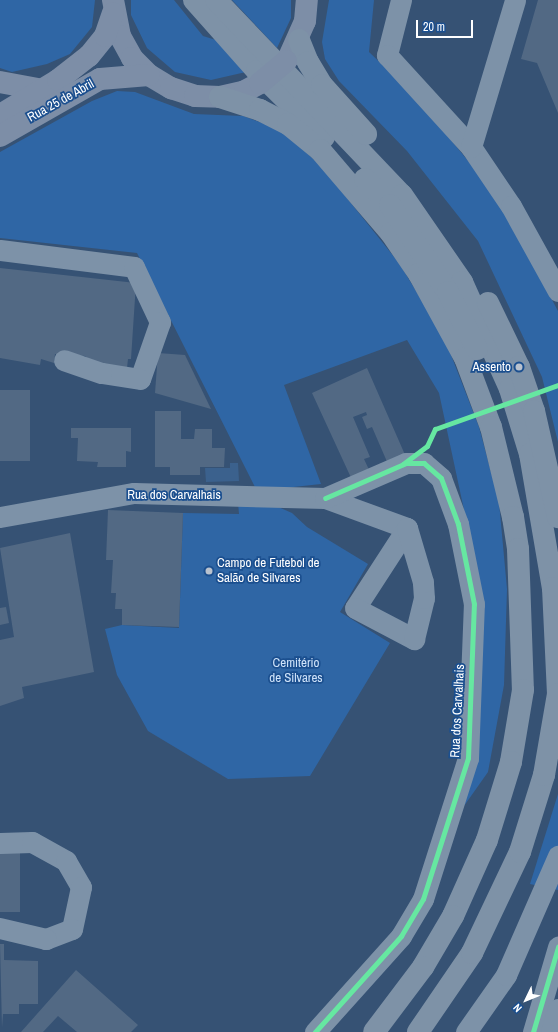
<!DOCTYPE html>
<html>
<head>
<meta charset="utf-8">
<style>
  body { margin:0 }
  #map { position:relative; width:558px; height:1032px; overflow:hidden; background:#365274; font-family:"Archivo Narrow",sans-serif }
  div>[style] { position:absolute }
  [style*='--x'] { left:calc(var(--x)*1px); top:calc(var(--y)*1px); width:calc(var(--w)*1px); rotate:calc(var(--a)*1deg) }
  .green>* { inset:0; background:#2f66a5 }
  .water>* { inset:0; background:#3b618d }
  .building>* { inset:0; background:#526984 }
  .minor>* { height:21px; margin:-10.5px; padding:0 10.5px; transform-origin:10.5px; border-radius:10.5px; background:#7d92a8 }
  .major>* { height:22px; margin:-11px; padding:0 11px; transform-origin:11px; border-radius:11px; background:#7d8ea7 }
  .highway>* { height:22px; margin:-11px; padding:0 11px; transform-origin:11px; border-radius:11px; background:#7e92a7 }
  .major-bridge>* { height:22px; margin:-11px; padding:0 11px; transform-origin:11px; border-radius:11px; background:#7d8ea7 }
  .cycleway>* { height:5px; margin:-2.5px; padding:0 2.5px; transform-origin:2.5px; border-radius:2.5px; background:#66e7a1 }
  .dots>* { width:11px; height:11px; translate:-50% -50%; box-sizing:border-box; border:2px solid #1b4f8f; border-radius:50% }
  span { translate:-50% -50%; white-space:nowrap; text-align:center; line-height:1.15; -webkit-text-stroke:3.5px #1b4f8f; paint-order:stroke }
  .street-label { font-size:13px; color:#fff }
  .poi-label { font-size:13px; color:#fff }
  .right { translate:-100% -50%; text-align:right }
  .left { translate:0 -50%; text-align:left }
  .park-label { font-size:13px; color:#cfe3fa }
  .north { position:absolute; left:506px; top:980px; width:40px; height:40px; -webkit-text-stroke:3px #1b4f8f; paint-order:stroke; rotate:227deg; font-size:11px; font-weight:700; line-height:16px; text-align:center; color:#fff }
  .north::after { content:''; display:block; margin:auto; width:14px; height:18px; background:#fff; clip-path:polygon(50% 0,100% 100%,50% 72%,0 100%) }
  .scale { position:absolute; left:416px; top:20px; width:57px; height:18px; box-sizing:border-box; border:2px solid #fff; border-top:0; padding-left:5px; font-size:12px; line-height:14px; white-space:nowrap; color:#fff; -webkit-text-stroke:3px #1b4f8f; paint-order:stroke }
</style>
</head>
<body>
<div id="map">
  <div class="green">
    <i style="clip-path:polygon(0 0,95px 0,92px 27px,70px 54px,47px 64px,12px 72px,0 68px)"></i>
    <i style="clip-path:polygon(131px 0,174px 0,203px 36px,216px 40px,246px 72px,211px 80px,175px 72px,147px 48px,131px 15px)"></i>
    <i style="clip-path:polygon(232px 0,291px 0,291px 18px,277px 48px)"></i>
    <i style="clip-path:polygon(329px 0,374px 0,369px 52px,414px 95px,496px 195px,558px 311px,558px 442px,542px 377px,478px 241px,407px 151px,339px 81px,325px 59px,322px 42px)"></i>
    <i style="clip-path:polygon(117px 91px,135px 92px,194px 114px,243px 116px,282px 130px,322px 167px,399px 263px,444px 337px,479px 427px,499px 502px,507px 589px,504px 685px,488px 772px,464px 806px,475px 766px,482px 594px,439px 393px,407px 340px,284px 385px,321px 484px,257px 491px,137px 253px,0 238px,0 152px,92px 101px)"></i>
    <i style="clip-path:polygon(238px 503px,276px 506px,292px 513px,307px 527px,368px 564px,340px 612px,390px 643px,310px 776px,228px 779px,148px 731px,117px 675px,105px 629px,122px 625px,179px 628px,183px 513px,239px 514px)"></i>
    <i style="clip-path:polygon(558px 794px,558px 890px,530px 884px)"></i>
  </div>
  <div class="water">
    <i style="clip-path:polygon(230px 463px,238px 463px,239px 481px,206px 482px,205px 468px,230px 468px)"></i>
  </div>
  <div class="building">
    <i style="clip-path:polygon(538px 0,558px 0,558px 113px,537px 63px,521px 59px)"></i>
    <i style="clip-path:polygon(0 268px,136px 283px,131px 359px,128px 359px,127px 368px,98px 367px,85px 356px,55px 354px,54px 363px,41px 359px,40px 365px,0 358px)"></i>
    <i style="clip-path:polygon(158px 353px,185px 355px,211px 409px,155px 393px)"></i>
    <i style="clip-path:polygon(367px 368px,406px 457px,388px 464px,372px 427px,367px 429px,362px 417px,367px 415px,366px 412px,353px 417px,370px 457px,364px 459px,371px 474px,353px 482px,312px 393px)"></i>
    <i style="clip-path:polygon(0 390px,30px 390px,30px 461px,0 461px)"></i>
    <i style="clip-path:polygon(155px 411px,181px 411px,181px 439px,194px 439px,195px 429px,212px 429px,212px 448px,225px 448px,224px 467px,200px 467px,200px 475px,170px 475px,170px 467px,155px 467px)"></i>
    <i style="clip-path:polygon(71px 428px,131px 428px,131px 452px,126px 451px,126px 467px,97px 467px,98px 462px,77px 461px,78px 438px,71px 438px)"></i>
    <i style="clip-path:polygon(108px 510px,183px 513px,179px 627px,122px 625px,122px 609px,115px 609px,116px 593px,111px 593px,113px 560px,106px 560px)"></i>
    <i style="clip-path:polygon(70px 533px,94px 672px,22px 687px,24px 698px,0 706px,0 640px,14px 637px,0 548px)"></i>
    <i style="clip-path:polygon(6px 607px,9px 623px,0 625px,0 608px)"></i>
    <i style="clip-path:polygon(0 851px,20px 851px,20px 912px,0 912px)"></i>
    <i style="clip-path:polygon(0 944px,4px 944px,4px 960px,38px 961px,38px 1004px,19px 1004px,19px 1014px,3px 1014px,2px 1028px)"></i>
    <i style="clip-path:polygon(76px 970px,138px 1025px,131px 1032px,77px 1032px,58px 1016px,43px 1032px,21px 1032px)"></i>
  </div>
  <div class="minor">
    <i style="--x:401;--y:0;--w:57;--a:104.3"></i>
    <i style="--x:387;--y:55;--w:125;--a:47.6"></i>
    <i style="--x:471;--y:147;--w:71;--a:55.9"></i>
    <i style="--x:511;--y:206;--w:97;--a:61.1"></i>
    <i style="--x:471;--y:147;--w:153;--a:-73.3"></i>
    <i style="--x:0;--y:250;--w:135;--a:7.2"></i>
    <i style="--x:134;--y:267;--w:61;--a:64.7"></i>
    <i style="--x:160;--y:322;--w:60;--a:109.3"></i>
    <i style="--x:140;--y:379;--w:39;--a:-171"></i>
    <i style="--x:101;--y:373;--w:39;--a:-161"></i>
    <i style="--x:0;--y:517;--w:136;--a:-10.2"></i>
    <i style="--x:134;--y:493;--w:191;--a:1.5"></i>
    <i style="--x:325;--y:498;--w:87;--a:20.1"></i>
    <i style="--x:407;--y:528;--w:95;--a:123"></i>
    <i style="--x:355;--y:608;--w:67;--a:27.7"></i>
    <i style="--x:414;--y:639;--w:42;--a:-76.3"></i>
    <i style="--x:424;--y:598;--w:16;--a:-94"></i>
    <i style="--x:423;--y:582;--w:56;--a:-106.5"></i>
    <i style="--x:0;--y:843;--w:32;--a:-2"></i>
    <i style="--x:32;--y:842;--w:39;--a:29"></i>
    <i style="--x:66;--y:861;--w:30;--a:60"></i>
    <i style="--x:81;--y:887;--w:43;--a:102.1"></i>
    <i style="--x:72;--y:929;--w:28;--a:159"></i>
    <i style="--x:46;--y:939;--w:47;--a:-166.6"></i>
    <i style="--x:315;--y:1032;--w:129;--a:-48.1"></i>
    <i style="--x:401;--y:936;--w:43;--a:-59.3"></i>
    <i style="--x:423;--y:899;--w:148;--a:-72.3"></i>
    <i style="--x:468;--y:758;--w:154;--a:-87.8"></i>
    <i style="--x:474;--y:604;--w:82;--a:-101.3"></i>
    <i style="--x:458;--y:524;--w:49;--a:-110.3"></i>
    <i style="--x:441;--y:478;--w:23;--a:-139"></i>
    <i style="--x:424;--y:463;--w:18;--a:180"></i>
    <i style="--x:406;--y:463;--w:88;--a:156.6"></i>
    <i style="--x:466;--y:1032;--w:70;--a:-54.9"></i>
    <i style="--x:506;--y:975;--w:130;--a:-66.4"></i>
    <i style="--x:533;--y:1032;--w:89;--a:-73.6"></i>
    <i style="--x:551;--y:1032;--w:24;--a:-73"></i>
  </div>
  <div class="major">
    <i style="--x:113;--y:0;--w:37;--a:79"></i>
    <i style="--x:120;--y:36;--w:25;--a:61"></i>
    <i style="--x:132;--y:58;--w:24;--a:45"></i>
    <i style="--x:149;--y:75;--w:26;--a:31"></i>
    <i style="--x:171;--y:88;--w:25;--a:18"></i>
    <i style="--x:195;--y:96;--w:25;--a:2"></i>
    <i style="--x:220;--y:97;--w:26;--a:-13"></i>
    <i style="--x:245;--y:91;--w:17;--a:-28"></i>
    <i style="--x:289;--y:57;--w:39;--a:-66"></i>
    <i style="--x:305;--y:21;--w:21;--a:-85"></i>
    <i style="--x:0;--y:82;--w:44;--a:10.5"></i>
    <i style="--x:0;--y:115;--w:68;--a:-31.1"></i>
    <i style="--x:58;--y:80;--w:39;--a:-38"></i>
    <i style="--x:89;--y:56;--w:26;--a:-51"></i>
    <i style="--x:105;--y:36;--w:24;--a:-71"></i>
    <i style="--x:0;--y:136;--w:115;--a:-29.7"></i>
    <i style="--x:100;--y:79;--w:49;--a:-4.7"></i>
  </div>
  <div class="highway">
    <i style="--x:194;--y:0;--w:95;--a:48.4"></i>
    <i style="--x:257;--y:71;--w:94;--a:44.6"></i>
    <i style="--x:216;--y:0;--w:269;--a:46.4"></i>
    <i style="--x:402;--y:195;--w:106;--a:55.4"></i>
    <i style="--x:462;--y:282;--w:117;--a:65.8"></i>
    <i style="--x:510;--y:389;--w:68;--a:72.9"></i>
    <i style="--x:530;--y:454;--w:136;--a:80.3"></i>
    <i style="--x:553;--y:588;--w:106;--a:87.3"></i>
    <i style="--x:299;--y:40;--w:24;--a:68"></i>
    <i style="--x:308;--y:62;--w:27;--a:59"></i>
    <i style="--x:322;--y:85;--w:66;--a:48.1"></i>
    <i style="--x:220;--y:97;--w:42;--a:18"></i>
    <i style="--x:260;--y:110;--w:31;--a:27"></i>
    <i style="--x:288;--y:124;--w:41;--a:39.1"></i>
    <i style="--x:320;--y:150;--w:109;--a:49.5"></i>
    <i style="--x:391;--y:233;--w:50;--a:55.7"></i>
    <i style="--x:419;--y:274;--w:96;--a:61.3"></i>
    <i style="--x:465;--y:358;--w:74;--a:69.4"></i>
    <i style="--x:491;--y:427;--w:93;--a:76.3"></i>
    <i style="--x:513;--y:517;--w:32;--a:81"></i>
    <i style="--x:518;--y:549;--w:141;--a:88"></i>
    <i style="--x:523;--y:690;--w:73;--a:99.5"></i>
    <i style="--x:511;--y:762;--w:82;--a:107.1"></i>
    <i style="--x:487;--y:840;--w:83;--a:114.1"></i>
    <i style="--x:453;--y:916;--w:59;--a:120.5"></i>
    <i style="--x:423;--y:967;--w:81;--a:127"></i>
    <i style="--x:365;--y:179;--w:36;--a:46"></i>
    <i style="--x:390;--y:205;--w:105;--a:56.3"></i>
    <i style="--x:448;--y:292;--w:64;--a:63"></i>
    <i style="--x:488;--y:303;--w:71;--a:64.2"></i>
    <i style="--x:519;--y:367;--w:46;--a:71.2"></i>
    <i style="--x:534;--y:411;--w:109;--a:77.2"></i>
    <i style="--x:418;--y:1032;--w:96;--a:-55.6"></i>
    <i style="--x:472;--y:953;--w:112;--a:-64.6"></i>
    <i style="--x:520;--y:852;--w:81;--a:-72.7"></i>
    <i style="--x:544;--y:775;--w:82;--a:-80.2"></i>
  </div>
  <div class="major-bridge">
    <i style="--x:260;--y:83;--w:34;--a:-40"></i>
  </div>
  <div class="cycleway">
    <i style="--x:403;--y:464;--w:30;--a:-37"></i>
    <i style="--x:427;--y:446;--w:19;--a:-65"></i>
    <i style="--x:435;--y:429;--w:131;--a:-19.7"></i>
    <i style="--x:315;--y:1032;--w:129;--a:-48.1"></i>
    <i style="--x:401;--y:936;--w:43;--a:-59.3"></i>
    <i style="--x:423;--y:899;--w:148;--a:-72.3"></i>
    <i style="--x:468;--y:758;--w:154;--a:-87.8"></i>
    <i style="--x:474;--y:604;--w:82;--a:-101.3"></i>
    <i style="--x:458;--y:524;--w:49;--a:-110.3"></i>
    <i style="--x:441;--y:478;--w:23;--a:-139"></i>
    <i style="--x:424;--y:463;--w:18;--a:180"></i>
    <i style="--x:406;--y:463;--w:88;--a:156.6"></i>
    <i style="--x:533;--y:1032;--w:89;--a:-73.6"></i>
  </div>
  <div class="dots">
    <i style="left:519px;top:367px;background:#b9c2ce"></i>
    <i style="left:209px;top:571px;background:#b9c2ce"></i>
  </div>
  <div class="street-label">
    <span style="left:61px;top:101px;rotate:-29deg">Rua 25 de Abril</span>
    <span style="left:174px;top:495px">Rua dos Carvalhais</span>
    <span style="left:458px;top:711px;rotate:-87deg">Rua dos Carvalhais</span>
  </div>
  <div class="poi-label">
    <span class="right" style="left:511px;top:367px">Assento</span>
    <span class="left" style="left:217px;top:571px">Campo de Futebol de<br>Salão de Silvares</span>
  </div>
  <div class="park-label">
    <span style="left:296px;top:671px">Cemitério<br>de Silvares</span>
  </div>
  <div class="north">N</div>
  <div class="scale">20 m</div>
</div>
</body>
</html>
